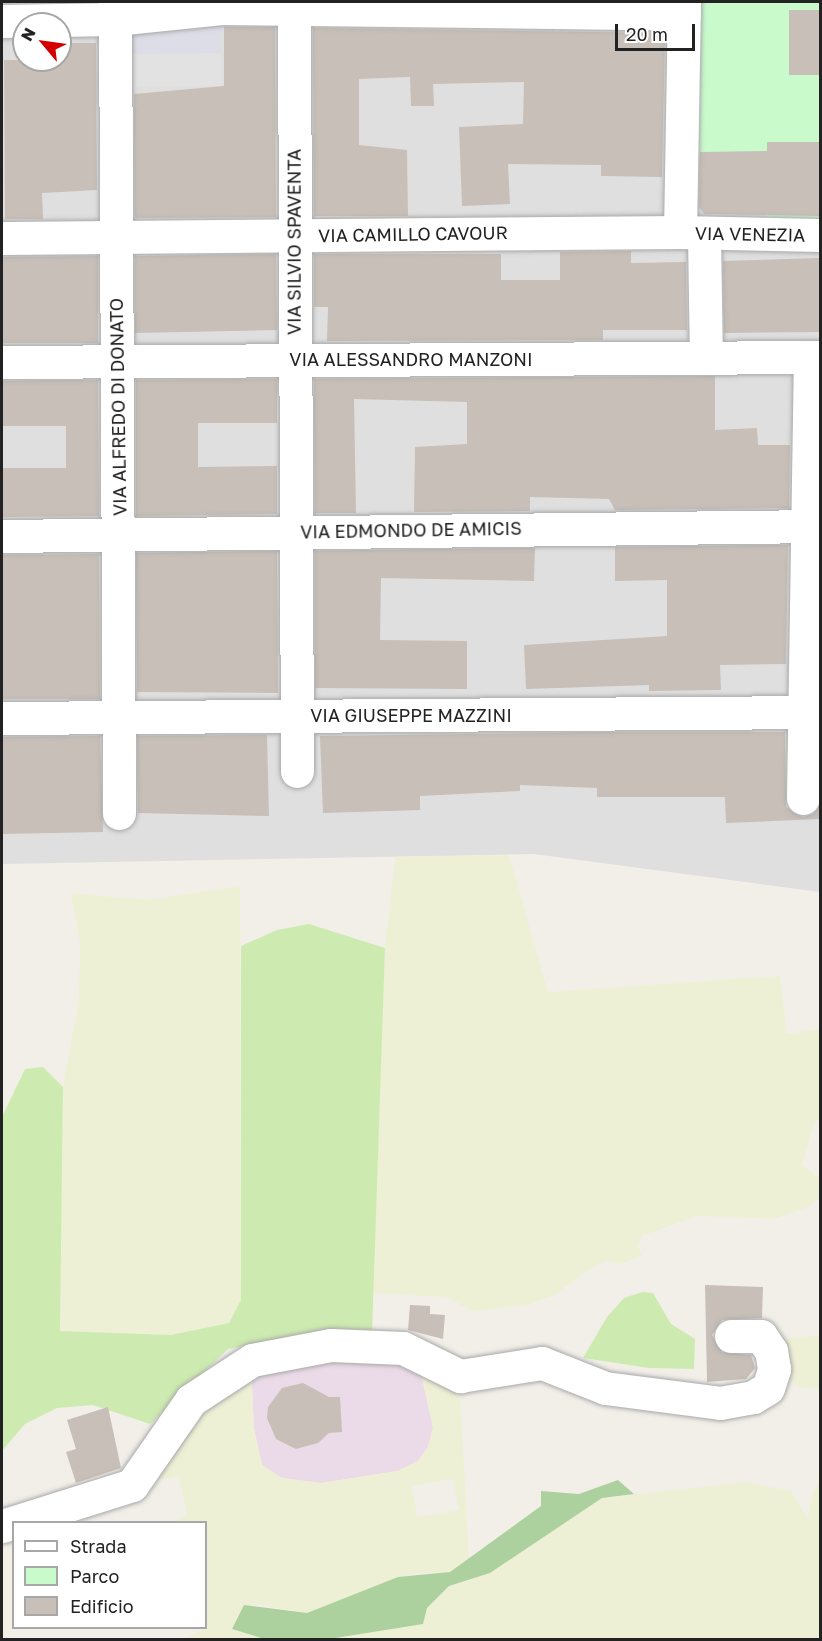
<!DOCTYPE html>
<html>
<head>
<meta charset="utf-8">
<style>
  body { margin:0 }
  #map { position:relative; width:822px; height:1641px; overflow:hidden; background:#f2efe9; font-family:"Golos Text",sans-serif }
  div>[style] { position:absolute }
  [style*='--x'] { left:calc(var(--x)*1px); top:calc(var(--y)*1px); width:calc(var(--w)*1px); rotate:calc(var(--a)*1deg) }
  .residential>* { inset:0; background:#e0dfdf }
  .industrial>* { inset:0; background:#ebdbe8 }
  .farmland>* { inset:0; background:#eef0d5 }
  .grass>* { inset:0; background:#cdebb0 }
  .forest>* { inset:0; background:#add19e }
  .park>* { inset:0; background:#c8facc }
  .parking>* { inset:0; background:#e2e2e2 }
  .plaza>* { inset:0; background:#dddde8 }
  .building>* { inset:0; background:#c7bfb8 }
  .roads { filter:drop-shadow(0 0 2px #a9a9a9) drop-shadow(0 0 2px #a9a9a9) }
  .minor>* { height:33px; margin:-16.5px; padding:0 16.5px; transform-origin:16.5px; border-radius:16.5px; background:#fff }
  span { translate:-50% -50%; white-space:nowrap; text-align:center; line-height:1.15; -webkit-text-stroke:4.5px #fff; paint-order:stroke }
  .street-label { font-size:18px; color:#222 }
  .frame { position:absolute; inset:0; border:3px solid #222; pointer-events:none }
  .legend { position:absolute; left:12px; top:1521px; width:195px; height:108px; box-sizing:border-box; background:#fff; border:2px solid #a7a7a7; margin:0; padding:8px 10px; list-style:none; font-size:18px; color:#222 }
  .legend li { display:flex; align-items:center; gap:12px; height:30px }
  .legend b { width:30px; border:2px solid #a7a7a7 }
  .north { position:absolute; left:12px; top:12px; width:60px; height:60px; box-sizing:border-box; background:#fff; border:2px solid #a7a7a7; border-radius:50%; rotate:299deg; font-size:16px; font-weight:700; line-height:24px; text-align:center; color:#222 }
  .north::after { content:''; display:block; margin:auto; width:21px; height:27px; background:#d40000; clip-path:polygon(50% 0,100% 100%,50% 72%,0 100%) }
  .scale { position:absolute; left:615px; top:24px; width:80px; height:27px; box-sizing:border-box; border:3px solid #222; border-top:0; padding-left:8px; font-size:18px; line-height:21px; white-space:nowrap; color:#222; -webkit-text-stroke:4px #fff; paint-order:stroke }
</style>
</head>
<body>
<div id="map">
  <div class="residential">
    <i style="clip-path:polygon(evenodd,2px 2px,820px 2px,820px 892px,534px 854px,2px 864px,2px 2px,24px 24px,60px 24px,60px 60px,24px 60px,24px 24px)"></i>
  </div>
  <div class="industrial">
    <i style="clip-path:polygon(381px 1354px,420px 1368px,433px 1428px,428px 1447px,418px 1461px,398px 1471px,321px 1483px,281px 1478px,262px 1465px,254px 1429px,251px 1368px)"></i>
  </div>
  <div class="farmland">
    <i style="clip-path:polygon(509px 855px,548px 992px,780px 976px,787px 1034px,820px 1029px,820px 1117px,813px 1127px,802px 1165px,820px 1179px,820px 1197px,808px 1207px,774px 1219px,697px 1216px,642px 1236px,638px 1246px,642px 1256px,620px 1264px,607px 1261px,596px 1265px,554px 1295px,527px 1305px,473px 1311px,446px 1297px,372px 1293px,385px 948px,395px 857px)"></i>
    <i style="clip-path:polygon(240px 886px,241px 1300px,229px 1323px,171px 1335px,60px 1331px,63px 1087px,79px 998px,80px 943px,71px 893px,147px 900px)"></i>
    <i style="clip-path:polygon(820px 1336px,820px 1389px,799px 1387px,785px 1377px,790px 1358px,785px 1338px)"></i>
    <i style="clip-path:polygon(evenodd,251px 1368px,254px 1429px,262px 1465px,282px 1478px,321px 1483px,398px 1471px,418px 1461px,428px 1447px,433px 1428px,420px 1368px,460px 1391px,469px 1559px,450px 1572px,412px 1574px,307px 1613px,252px 1604px,233px 1629px,265px 1639px,183px 1639px,206px 1628px,206px 1522px,170px 1522px,187px 1515px,179px 1477px,158px 1479px,162px 1455px,181px 1427px,251px 1368px,453px 1479px,459px 1510px,417px 1517px,412px 1486px,453px 1479px)"></i>
    <i style="clip-path:polygon(746px 1482px,791px 1491px,808px 1520px,812px 1493px,820px 1482px,820px 1639px,324px 1640px,423px 1624px,427px 1608px,449px 1586px,490px 1573px,602px 1498px)"></i>
  </div>
  <div class="grass">
    <i style="clip-path:polygon(309px 924px,385px 948px,372px 1334px,305px 1335px,228px 1349px,150px 1424px,93px 1405px,57px 1408px,25px 1424px,2px 1451px,2px 1117px,25px 1069px,43px 1067px,63px 1087px,60px 1331px,171px 1335px,229px 1323px,241px 1300px,241px 946px,277px 930px)"></i>
    <i style="clip-path:polygon(642px 1292px,653px 1293px,671px 1324px,695px 1339px,694px 1369px,649px 1368px,583px 1358px,607px 1317px,624px 1298px)"></i>
  </div>
  <div class="forest">
    <i style="clip-path:polygon(618px 1480px,634px 1494px,602px 1498px,490px 1573px,449px 1586px,427px 1608px,423px 1624px,323px 1640px,265px 1639px,232px 1629px,244px 1605px,307px 1613px,398px 1577px,450px 1572px,541px 1506px,541px 1491px,579px 1494px)"></i>
  </div>
  <div class="park">
    <i style="clip-path:polygon(691px 2px,820px 2px,820px 219px,766px 220px,766px 153px,691px 153px)"></i>
  </div>
  <div class="parking">
    <i style="clip-path:polygon(221px 53px,222px 86px,126px 87px,126px 54px)"></i>
  </div>
  <div class="plaza">
    <i style="clip-path:polygon(125px 2px,221px 2px,221px 53px,126px 54px)"></i>
  </div>
  <div class="building">
    <i style="clip-path:polygon(789px 10px,820px 10px,820px 75px,789px 75px)"></i>
    <i style="clip-path:polygon(224px 27px,275px 27px,276px 217px,135px 218px,134px 94px,224px 86px)"></i>
    <i style="clip-path:polygon(313px 28px,665px 33px,662px 177px,601px 176px,601px 165px,508px 164px,510px 204px,462px 206px,459px 127px,523px 124px,524px 82px,433px 84px,434px 106px,411px 106px,410px 77px,359px 79px,359px 145px,407px 150px,408px 216px,314px 216px)"></i>
    <i style="clip-path:polygon(64px 43px,96px 43px,97px 190px,42px 193px,43px 219px,5px 219px,4px 60px,64px 60px)"></i>
    <i style="clip-path:polygon(767px 142px,820px 142px,820px 216px,704px 214px,699px 207px,700px 152px,767px 151px)"></i>
    <i style="clip-path:polygon(631px 251px,631px 263px,686px 262px,687px 330px,603px 330px,603px 340px,327px 341px,328px 307px,314px 307px,314px 254px,501px 254px,501px 280px,560px 280px,560px 252px)"></i>
    <i style="clip-path:polygon(276px 254px,277px 330px,135px 333px,135px 256px)"></i>
    <i style="clip-path:polygon(98px 256px,98px 343px,2px 343px,2px 257px)"></i>
    <i style="clip-path:polygon(820px 258px,820px 332px,724px 333px,723px 261px)"></i>
    <i style="clip-path:polygon(715px 376px,715px 430px,757px 428px,758px 445px,790px 445px,789px 508px,615px 510px,609px 499px,530px 497px,530px 511px,414px 512px,415px 447px,467px 444px,467px 402px,354px 399px,356px 513px,315px 513px,314px 379px)"></i>
    <i style="clip-path:polygon(277px 379px,277px 423px,198px 423px,198px 467px,277px 466px,277px 514px,136px 516px,136px 380px)"></i>
    <i style="clip-path:polygon(98px 380px,99px 516px,2px 517px,2px 468px,66px 468px,66px 426px,2px 426px,2px 381px)"></i>
    <i style="clip-path:polygon(788px 545px,786px 664px,720px 665px,721px 690px,649px 691px,649px 685px,526px 689px,524px 645px,667px 636px,667px 580px,615px 581px,615px 547px)"></i>
    <i style="clip-path:polygon(535px 548px,534px 581px,381px 578px,380px 640px,467px 641px,467px 689px,315px 688px,315px 551px)"></i>
    <i style="clip-path:polygon(277px 551px,278px 693px,137px 692px,136px 553px)"></i>
    <i style="clip-path:polygon(99px 554px,100px 699px,2px 699px,3px 555px)"></i>
    <i style="clip-path:polygon(624px 732px,785px 732px,786px 807px,803px 817px,813px 814px,820px 803px,820px 819px,726px 823px,725px 797px,597px 797px,597px 788px,520px 785px,520px 791px,420px 796px,420px 810px,323px 813px,320px 736px)"></i>
    <i style="clip-path:polygon(267px 735px,269px 816px,138px 813px,137px 736px)"></i>
    <i style="clip-path:polygon(100px 736px,103px 832px,2px 834px,2px 737px)"></i>
    <i style="clip-path:polygon(705px 1285px,763px 1287px,762px 1318px,722px 1320px,712px 1335px,722px 1352px,751px 1355px,755px 1368px,746px 1379px,707px 1382px)"></i>
    <i style="clip-path:polygon(410px 1305px,430px 1306px,430px 1314px,445px 1315px,443px 1339px,408px 1330px)"></i>
    <i style="clip-path:polygon(303px 1383px,329px 1397px,340px 1397px,342px 1432px,329px 1433px,318px 1443px,296px 1449px,276px 1439px,267px 1418px,268px 1407px,282px 1388px)"></i>
    <i style="clip-path:polygon(108px 1407px,121px 1468px,76px 1483px,66px 1452px,76px 1449px,67px 1420px)"></i>
  </div>
  <div class="roads">
    <div class="minor">
      <i style="--x:115;--y:2;--w:811;--a:89.72"></i>
      <i style="--x:294;--y:2;--w:769;--a:89.78"></i>
      <i style="--x:2;--y:21;--w:113;--a:-1"></i>
      <i style="--x:115;--y:19;--w:107;--a:-5.9"></i>
      <i style="--x:221;--y:8;--w:463;--a:0.7"></i>
      <i style="--x:680;--y:232;--w:230;--a:-89"></i>
      <i style="--x:704;--y:235;--w:123;--a:89.1"></i>
      <i style="--x:2;--y:238;--w:678;--a:-0.51"></i>
      <i style="--x:680;--y:232;--w:140;--a:1.2"></i>
      <i style="--x:2;--y:362;--w:818;--a:-0.35"></i>
      <i style="--x:2;--y:536;--w:818;--a:-0.7"></i>
      <i style="--x:2;--y:718;--w:818;--a:-0.42"></i>
      <i style="--x:803;--y:798;--w:441;--a:-89.1"></i>
      <i style="--x:2;--y:1526;--w:136;--a:-17.5"></i>
      <i style="--x:132;--y:1485;--w:103;--a:-55.2"></i>
      <i style="--x:191;--y:1400;--w:73;--a:-33.3"></i>
      <i style="--x:252;--y:1360;--w:80;--a:-10.8"></i>
      <i style="--x:331;--y:1345;--w:72;--a:2.4"></i>
      <i style="--x:403;--y:1348;--w:64;--a:26.2"></i>
      <i style="--x:460;--y:1376;--w:83;--a:-9"></i>
      <i style="--x:542;--y:1363;--w:68;--a:21.6"></i>
      <i style="--x:605;--y:1388;--w:116;--a:7.4"></i>
      <i style="--x:720;--y:1403;--w:34;--a:-10"></i>
      <i style="--x:753;--y:1397;--w:17;--a:-31"></i>
      <i style="--x:768;--y:1388;--w:20;--a:-72"></i>
      <i style="--x:774;--y:1369;--w:18;--a:-99"></i>
      <i style="--x:771;--y:1351;--w:18;--a:-124"></i>
      <i style="--x:761;--y:1336;--w:30;--a:180"></i>
    </div>
  </div>
  <div class="street-label">
    <span style="left:413px;top:234px;rotate:-1deg">VIA CAMILLO CAVOUR</span>
    <span style="left:750px;top:234px;rotate:1deg">VIA VENEZIA</span>
    <span style="left:294px;top:242px;rotate:-90deg">VIA SILVIO SPAVENTA</span>
    <span style="left:411px;top:359px">VIA ALESSANDRO MANZONI</span>
    <span style="left:118px;top:407px;rotate:-91deg">VIA ALFREDO DI DONATO</span>
    <span style="left:411px;top:530px;rotate:-1deg">VIA EDMONDO DE AMICIS</span>
    <span style="left:411px;top:715px">VIA GIUSEPPE MAZZINI</span>
  </div>
  <div class="frame"></div>
  <ul class="legend">
  <li><b style="height:8px;background:#fff"></b>Strada</li>
  <li><b style="height:16px;background:#c8facc"></b>Parco</li>
  <li><b style="height:16px;background:#c7bfb8"></b>Edificio</li>
  </ul>
  <div class="north">N</div>
  <div class="scale">20 m</div>
</div>
</body>
</html>
